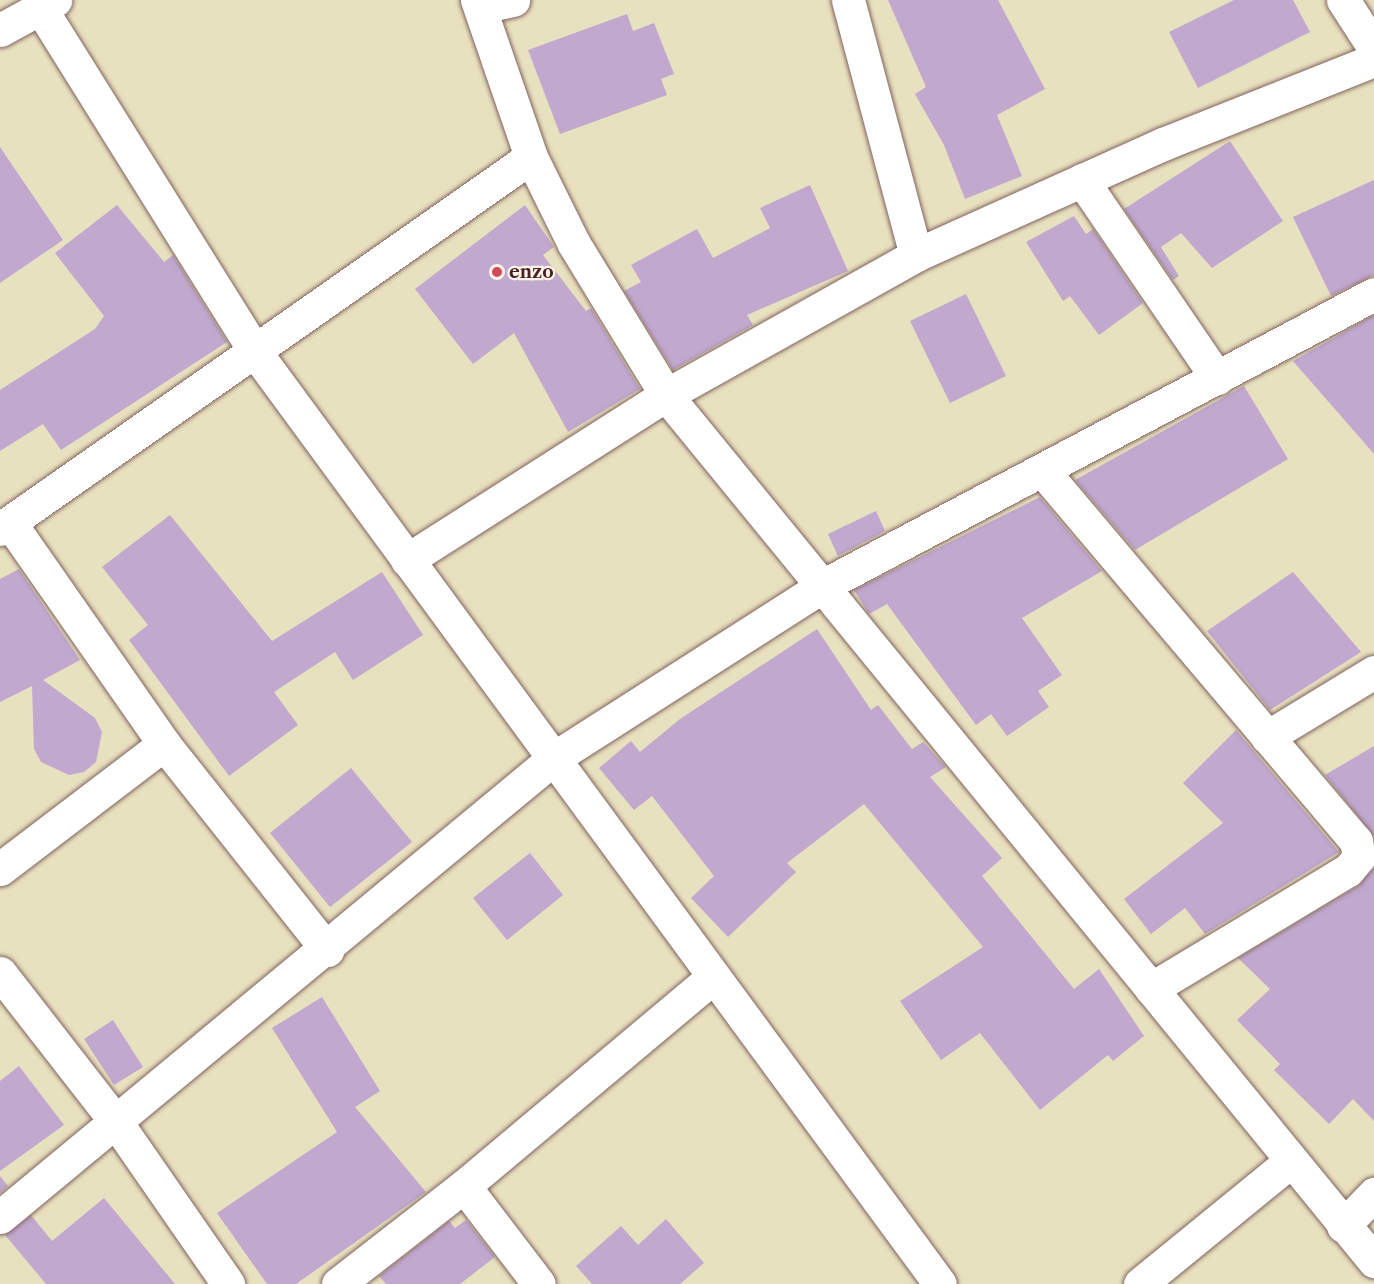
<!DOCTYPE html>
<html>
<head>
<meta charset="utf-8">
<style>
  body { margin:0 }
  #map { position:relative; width:1374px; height:1284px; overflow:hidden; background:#e8e1bf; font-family:"Libre Caslon Text",serif }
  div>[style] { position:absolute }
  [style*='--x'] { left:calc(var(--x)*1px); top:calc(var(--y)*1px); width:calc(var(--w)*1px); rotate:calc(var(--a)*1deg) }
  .building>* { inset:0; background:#c0a8cf }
  .roads { filter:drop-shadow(0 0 2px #81635f) drop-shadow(0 0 2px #81635f) }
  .street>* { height:33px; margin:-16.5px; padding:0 16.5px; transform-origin:16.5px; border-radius:16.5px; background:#fff }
  .dots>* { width:16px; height:16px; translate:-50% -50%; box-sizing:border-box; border:3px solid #fcf5e5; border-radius:50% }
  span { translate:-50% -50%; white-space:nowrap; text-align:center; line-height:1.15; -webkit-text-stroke:4.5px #fcf5e5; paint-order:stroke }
  .poi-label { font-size:18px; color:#4a1f2b; font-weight:700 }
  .left { translate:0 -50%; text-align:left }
</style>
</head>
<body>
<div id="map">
  <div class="building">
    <i style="clip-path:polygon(888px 0,998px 0,1045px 89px,997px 115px,1022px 176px,965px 199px,944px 145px,915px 94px,926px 87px)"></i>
    <i style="clip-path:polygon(1234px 0,1293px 0,1310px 32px,1198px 88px,1169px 32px)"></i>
    <i style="clip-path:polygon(627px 14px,633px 31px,654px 23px,674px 74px,661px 79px,667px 95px,560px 134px,528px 50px)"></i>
    <i style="clip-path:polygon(1230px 141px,1283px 221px,1212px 268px,1181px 233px,1161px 247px,1179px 276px,1173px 280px,1124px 209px)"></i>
    <i style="clip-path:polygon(0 147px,63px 240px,0 283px)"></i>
    <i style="clip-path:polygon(1374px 180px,1374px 275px,1331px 296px,1293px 217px)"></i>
    <i style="clip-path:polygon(810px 185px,848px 271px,747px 315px,753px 325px,673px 370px,624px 291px,641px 282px,631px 265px,697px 229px,713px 258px,770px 228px,760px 208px)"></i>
    <i style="clip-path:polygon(117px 205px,164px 262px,173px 255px,227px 342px,61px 450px,43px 424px,0 451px,0 390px,95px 329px,104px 316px,55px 253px)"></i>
    <i style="clip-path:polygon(525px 205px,554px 247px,543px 255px,586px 311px,591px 308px,640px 389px,568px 432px,514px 333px,473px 364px,415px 289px)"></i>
    <i style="clip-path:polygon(1074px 216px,1086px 234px,1093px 229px,1143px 303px,1099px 335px,1070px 296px,1063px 301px,1026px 242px)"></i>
    <i style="clip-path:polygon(966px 294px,1006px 376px,950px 403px,910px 321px)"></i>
    <i style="clip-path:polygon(1374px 315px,1374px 454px,1293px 361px)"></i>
    <i style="clip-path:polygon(1244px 386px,1288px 459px,1135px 550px,1075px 480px)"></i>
    <i style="clip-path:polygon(1040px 497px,1102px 571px,1022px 618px,1062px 675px,1038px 691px,1049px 707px,1007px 736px,991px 714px,976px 725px,887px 604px,869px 614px,854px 590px)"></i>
    <i style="clip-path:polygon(876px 511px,885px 531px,838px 556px,828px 534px)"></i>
    <i style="clip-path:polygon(170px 515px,272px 641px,382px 572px,423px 635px,353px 680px,335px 652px,274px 692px,298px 725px,229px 776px,129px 640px,148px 625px,102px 567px)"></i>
    <i style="clip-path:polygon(19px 569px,80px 660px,43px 680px,95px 718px,102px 732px,96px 762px,84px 772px,69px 775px,41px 762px,34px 749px,32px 686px,0 702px,0 579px)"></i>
    <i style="clip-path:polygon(1293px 572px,1361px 652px,1270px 710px,1207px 631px)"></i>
    <i style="clip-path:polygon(817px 629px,871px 710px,878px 705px,912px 749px,923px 742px,946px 767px,930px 777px,1002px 858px,982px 876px,1074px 989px,1099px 969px,1144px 1036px,1113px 1061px,1108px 1055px,1040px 1110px,980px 1033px,941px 1060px,900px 1001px,983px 947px,864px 804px,787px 863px,796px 872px,728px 937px,691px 898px,714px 876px,652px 796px,634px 810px,599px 768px,631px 741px,640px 752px,680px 719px)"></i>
    <i style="clip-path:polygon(1236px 730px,1339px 852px,1205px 934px,1185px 908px,1151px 934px,1124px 899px,1223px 823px,1183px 783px)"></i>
    <i style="clip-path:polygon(1374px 746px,1374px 836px,1325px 775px)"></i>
    <i style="clip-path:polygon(351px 768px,412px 842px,330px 907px,270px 833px)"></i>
    <i style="clip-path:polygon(530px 853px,563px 895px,507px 940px,473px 898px)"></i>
    <i style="clip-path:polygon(1374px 868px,1374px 1121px,1353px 1099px,1329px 1124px,1274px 1070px,1280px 1064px,1237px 1020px,1270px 989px,1238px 958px,1358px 886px)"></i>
    <i style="clip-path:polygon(322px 997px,380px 1091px,355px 1107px,426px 1192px,296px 1284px,267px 1284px,217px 1213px,337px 1132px,272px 1028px)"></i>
    <i style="clip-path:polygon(113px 1020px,143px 1067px,114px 1085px,84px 1039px)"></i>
    <i style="clip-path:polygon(19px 1066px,64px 1125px,0 1171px,0 1081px)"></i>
    <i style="clip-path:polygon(0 1176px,8px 1186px,0 1193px)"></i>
    <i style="clip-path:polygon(104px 1198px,175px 1284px,46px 1284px,5px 1235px,31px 1215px,52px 1241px)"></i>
    <i style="clip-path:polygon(666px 1219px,704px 1263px,680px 1284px,592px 1284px,576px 1266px,621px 1226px,638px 1245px)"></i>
    <i style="clip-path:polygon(466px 1220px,495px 1257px,460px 1284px,386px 1284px,379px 1276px,449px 1221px,455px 1228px)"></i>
  </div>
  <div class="roads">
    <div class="street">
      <i style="--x:477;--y:0;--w:166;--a:71"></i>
      <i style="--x:531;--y:157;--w:97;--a:63.7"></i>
      <i style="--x:574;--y:244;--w:177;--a:58.6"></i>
      <i style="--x:666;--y:395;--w:1119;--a:50.73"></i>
      <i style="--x:848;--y:0;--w:264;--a:75.1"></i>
      <i style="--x:1343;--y:0;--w:57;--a:57.1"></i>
      <i style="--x:480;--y:7;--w:34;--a:-12"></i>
      <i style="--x:41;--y:9;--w:406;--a:58"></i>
      <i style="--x:256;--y:353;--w:1155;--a:53.7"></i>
      <i style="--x:0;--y:30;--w:63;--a:-28.6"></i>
      <i style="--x:1082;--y:180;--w:240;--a:55.7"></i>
      <i style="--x:1043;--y:471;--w:485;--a:49.8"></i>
      <i style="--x:1356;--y:841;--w:16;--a:79"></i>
      <i style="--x:1359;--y:857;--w:17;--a:130"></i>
      <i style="--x:1348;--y:870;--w:230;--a:148.9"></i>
      <i style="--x:10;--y:523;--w:269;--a:55.1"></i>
      <i style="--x:164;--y:744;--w:263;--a:51.6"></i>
      <i style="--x:0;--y:529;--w:648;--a:-35.01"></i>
      <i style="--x:407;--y:560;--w:307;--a:-32.5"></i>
      <i style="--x:666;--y:395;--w:287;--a:-29.2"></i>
      <i style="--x:916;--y:255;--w:271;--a:-24.2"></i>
      <i style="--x:1163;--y:144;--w:227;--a:-21.7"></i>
      <i style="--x:1267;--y:737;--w:125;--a:-31.3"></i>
      <i style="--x:0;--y:869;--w:206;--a:-37.3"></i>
      <i style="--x:0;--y:973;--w:189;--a:52.1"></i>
      <i style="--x:116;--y:1122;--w:197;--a:55.3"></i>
      <i style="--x:464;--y:1186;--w:123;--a:52.6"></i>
      <i style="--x:0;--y:1217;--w:719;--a:-39.64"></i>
      <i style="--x:554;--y:758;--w:321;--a:-32.6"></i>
      <i style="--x:824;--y:585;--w:622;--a:-27.88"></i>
      <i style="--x:1343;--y:1226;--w:45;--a:-45.9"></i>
      <i style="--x:338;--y:1284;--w:160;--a:-37.9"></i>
      <i style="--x:464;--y:1186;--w:325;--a:-40"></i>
      <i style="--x:1140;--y:1284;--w:195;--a:-39.2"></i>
    </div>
  </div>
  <div class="dots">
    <i style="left:497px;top:272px;background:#d1495b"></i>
  </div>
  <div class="poi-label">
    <span class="left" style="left:509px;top:272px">enzo</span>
  </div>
</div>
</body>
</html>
